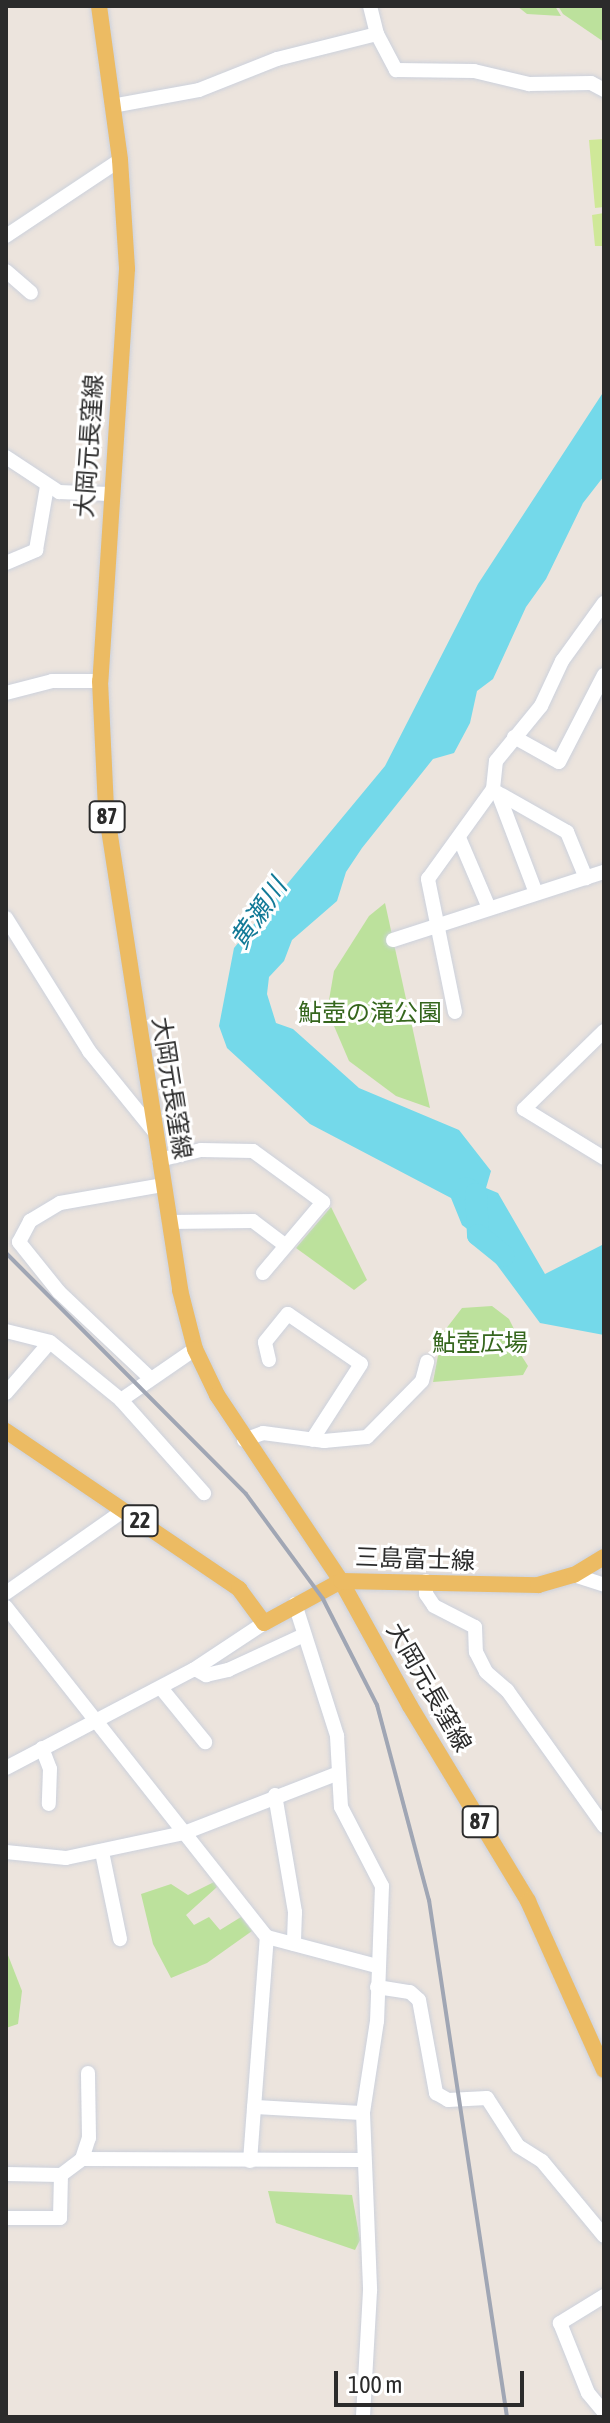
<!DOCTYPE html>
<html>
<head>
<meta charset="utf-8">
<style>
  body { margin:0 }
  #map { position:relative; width:610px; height:2423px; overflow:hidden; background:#ece4dd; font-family:"Asap Condensed","Noto Sans JP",sans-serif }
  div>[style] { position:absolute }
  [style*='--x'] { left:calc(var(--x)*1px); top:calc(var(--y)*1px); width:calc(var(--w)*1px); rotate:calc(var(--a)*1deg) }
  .green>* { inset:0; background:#bce19c }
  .pitch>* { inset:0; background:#cfe898 }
  .water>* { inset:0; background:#74d9ea }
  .river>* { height:22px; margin:-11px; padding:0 11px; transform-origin:11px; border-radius:11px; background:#74d9ea }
  .roads { filter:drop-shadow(0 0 2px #ccd1dc) drop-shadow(0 0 2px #ccd1dc) }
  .minor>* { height:14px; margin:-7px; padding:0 7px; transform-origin:7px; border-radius:7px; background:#fff }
  .major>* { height:16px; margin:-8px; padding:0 8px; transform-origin:8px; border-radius:8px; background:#ecbb63 }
  .rail>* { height:4px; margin:-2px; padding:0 2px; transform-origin:2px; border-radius:2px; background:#a0a6b4 }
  span { translate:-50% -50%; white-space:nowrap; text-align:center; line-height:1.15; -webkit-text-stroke:6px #fff; paint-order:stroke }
  .shield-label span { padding:2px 6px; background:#fff; border:2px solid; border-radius:6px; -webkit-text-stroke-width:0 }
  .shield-label { font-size:22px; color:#2b2b2b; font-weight:700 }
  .street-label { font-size:24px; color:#2b2b2b }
  .park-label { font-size:24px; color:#35661d }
  .water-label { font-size:26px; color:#127a97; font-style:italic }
  .frame { position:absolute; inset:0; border:8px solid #2b2b2b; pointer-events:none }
  .scale { position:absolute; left:334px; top:2371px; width:190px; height:36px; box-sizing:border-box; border:4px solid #2b2b2b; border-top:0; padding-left:10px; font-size:24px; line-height:28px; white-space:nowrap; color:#2b2b2b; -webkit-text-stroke:6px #fff; paint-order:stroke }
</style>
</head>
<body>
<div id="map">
  <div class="green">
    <i style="clip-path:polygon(517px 6px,555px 6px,561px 16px,527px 14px)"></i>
    <i style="clip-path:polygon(558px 6px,604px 6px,604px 42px,563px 14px)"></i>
    <i style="clip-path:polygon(385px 903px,430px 1108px,396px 1096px,349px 1061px,334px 1026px,329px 1000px,334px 971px,369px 916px)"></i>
    <i style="clip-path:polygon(331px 1207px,367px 1280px,354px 1290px,296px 1248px)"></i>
    <i style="clip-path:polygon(492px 1306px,509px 1319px,517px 1335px,516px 1347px,528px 1366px,523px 1375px,433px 1382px,442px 1334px,462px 1308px)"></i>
    <i style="clip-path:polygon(214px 1882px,217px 1887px,186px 1915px,194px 1925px,209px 1917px,220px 1930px,241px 1917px,252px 1931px,207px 1963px,171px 1978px,153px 1944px,141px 1894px,171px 1884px,188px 1895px)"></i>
    <i style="clip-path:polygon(6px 1950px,22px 1991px,18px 2024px,6px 2028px)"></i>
    <i style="clip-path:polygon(268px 2191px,352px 2195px,360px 2240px,355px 2250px,276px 2223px)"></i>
  </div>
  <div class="pitch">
    <i style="clip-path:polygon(604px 139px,604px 207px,595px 208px,589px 140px)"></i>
    <i style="clip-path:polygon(604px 213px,604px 246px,595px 246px,592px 215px)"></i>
  </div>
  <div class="water">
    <i style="clip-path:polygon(604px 391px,604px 476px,583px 503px,546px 579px,526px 607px,493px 679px,477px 691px,470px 723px,454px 753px,433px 759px,362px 848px,346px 872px,337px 901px,292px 940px,284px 961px,269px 977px,267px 994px,276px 1023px,293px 1029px,359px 1088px,459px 1130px,491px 1171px,486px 1188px,498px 1193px,545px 1274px,604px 1244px,604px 1335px,540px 1323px,483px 1246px,479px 1218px,483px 1196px,470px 1231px,462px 1225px,451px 1198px,310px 1124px,227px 1048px,219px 1026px,234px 948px,385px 766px,478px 584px)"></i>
  </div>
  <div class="river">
    <i style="--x:466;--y:1188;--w:12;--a:31"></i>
    <i style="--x:476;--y:1194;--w:41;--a:87.2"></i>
    <i style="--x:478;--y:1235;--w:33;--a:39"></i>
  </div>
  <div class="roads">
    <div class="minor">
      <i style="--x:370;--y:6;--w:29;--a:76"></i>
      <i style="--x:112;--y:106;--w:88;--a:-10.4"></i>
      <i style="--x:199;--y:90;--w:84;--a:-21.7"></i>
      <i style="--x:277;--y:59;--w:103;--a:-14"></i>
      <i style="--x:377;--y:34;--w:41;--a:62.2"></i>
      <i style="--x:396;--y:70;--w:78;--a:0.7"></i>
      <i style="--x:474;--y:71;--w:57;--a:13.3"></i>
      <i style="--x:529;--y:84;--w:62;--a:-0.9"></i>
      <i style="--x:591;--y:83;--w:15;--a:28"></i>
      <i style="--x:6;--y:236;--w:137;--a:-33.7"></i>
      <i style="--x:6;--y:271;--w:33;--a:41"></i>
      <i style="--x:6;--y:457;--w:64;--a:33.4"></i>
      <i style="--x:59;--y:492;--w:50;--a:2.3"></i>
      <i style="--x:6;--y:563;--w:33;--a:-23"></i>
      <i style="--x:36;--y:550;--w:65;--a:-80.2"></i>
      <i style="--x:6;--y:693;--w:48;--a:-14.6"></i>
      <i style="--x:52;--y:681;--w:48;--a:0"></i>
      <i style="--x:514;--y:737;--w:51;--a:29.1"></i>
      <i style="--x:559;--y:762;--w:98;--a:-62.7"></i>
      <i style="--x:498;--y:793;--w:107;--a:69.2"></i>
      <i style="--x:502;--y:795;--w:75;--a:29.6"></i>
      <i style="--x:567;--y:832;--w:50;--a:67.6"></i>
      <i style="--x:460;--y:840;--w:74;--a:66.9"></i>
      <i style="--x:6;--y:918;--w:157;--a:58"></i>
      <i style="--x:89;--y:1051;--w:102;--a:51"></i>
      <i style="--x:393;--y:940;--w:222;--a:-17.9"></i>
      <i style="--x:455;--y:1012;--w:136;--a:-101.5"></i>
      <i style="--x:428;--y:879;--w:111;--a:-54.2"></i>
      <i style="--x:493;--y:789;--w:28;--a:-84"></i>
      <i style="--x:496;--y:761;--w:71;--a:-50.7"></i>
      <i style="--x:541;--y:706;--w:50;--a:-65"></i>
      <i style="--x:562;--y:661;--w:72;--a:-54.1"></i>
      <i style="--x:604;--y:1031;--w:112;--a:135.7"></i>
      <i style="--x:524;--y:1109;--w:94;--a:31.5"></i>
      <i style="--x:159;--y:1160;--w:43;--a:-13.4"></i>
      <i style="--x:201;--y:1150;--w:52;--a:1.1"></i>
      <i style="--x:253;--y:1151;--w:87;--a:36.1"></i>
      <i style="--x:323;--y:1202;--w:93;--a:130.2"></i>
      <i style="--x:169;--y:1222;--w:84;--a:-0.7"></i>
      <i style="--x:253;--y:1221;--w:39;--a:37"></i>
      <i style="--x:6;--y:1331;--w:45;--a:14"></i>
      <i style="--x:50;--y:1342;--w:92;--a:39.2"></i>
      <i style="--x:121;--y:1400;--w:90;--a:-34.6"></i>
      <i style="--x:269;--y:1360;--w:18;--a:-103"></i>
      <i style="--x:265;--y:1342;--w:36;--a:-51"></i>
      <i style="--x:288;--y:1314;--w:88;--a:34.4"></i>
      <i style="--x:361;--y:1364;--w:90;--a:122.8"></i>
      <i style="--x:149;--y:1377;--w:124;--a:-136.6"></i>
      <i style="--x:59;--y:1292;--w:64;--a:-128.7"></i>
      <i style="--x:19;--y:1242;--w:24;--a:-62"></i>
      <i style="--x:30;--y:1221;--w:35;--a:-31"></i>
      <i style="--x:60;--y:1203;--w:105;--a:-9.9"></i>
      <i style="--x:6;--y:1393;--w:67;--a:-49.2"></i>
      <i style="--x:121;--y:1400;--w:125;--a:48.3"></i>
      <i style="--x:244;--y:1440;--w:20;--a:-20"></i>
      <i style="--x:263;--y:1433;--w:62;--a:7.5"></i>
      <i style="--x:324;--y:1441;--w:43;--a:-5.3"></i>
      <i style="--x:367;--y:1437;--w:78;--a:-45.5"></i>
      <i style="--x:422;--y:1381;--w:20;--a:-75"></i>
      <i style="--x:574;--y:1575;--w:32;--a:18"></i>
      <i style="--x:426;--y:1581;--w:13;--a:90"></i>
      <i style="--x:426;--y:1594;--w:14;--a:56"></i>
      <i style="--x:434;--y:1606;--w:46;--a:27.1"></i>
      <i style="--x:475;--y:1627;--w:25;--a:88"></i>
      <i style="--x:476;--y:1652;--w:22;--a:63"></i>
      <i style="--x:486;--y:1672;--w:28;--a:41"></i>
      <i style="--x:507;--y:1690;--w:167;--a:54.5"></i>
      <i style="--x:6;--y:1593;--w:144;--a:-35.1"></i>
      <i style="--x:295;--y:1604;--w:139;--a:72.3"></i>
      <i style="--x:337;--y:1736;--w:71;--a:86.8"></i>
      <i style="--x:341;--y:1807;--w:89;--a:62.6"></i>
      <i style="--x:382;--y:1886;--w:135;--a:92.1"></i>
      <i style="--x:377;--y:2021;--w:93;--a:98.7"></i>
      <i style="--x:363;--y:2113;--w:178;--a:87.7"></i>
      <i style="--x:370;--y:2291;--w:126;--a:93.2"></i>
      <i style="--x:6;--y:1607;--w:421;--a:51.7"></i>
      <i style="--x:267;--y:1937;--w:114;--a:14.8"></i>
      <i style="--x:195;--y:1669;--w:13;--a:29"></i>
      <i style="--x:206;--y:1675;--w:23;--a:-13"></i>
      <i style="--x:228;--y:1670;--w:81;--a:-24.7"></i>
      <i style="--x:161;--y:1688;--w:70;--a:50.8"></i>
      <i style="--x:42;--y:1748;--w:22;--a:69"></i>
      <i style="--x:50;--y:1769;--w:35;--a:92"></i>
      <i style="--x:6;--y:1768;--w:211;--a:-27.7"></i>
      <i style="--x:193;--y:1670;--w:85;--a:-33.5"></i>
      <i style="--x:275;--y:1795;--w:119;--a:80.3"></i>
      <i style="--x:295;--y:1912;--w:32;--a:92"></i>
      <i style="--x:6;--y:1852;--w:60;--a:5.7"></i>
      <i style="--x:66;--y:1858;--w:121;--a:-12"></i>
      <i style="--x:184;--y:1833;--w:166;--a:-21.2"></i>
      <i style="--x:102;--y:1852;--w:89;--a:78.3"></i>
      <i style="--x:377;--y:1987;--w:33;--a:9"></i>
      <i style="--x:410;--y:1992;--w:12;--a:42"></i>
      <i style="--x:419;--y:2000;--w:95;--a:79.6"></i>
      <i style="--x:436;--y:2093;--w:14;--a:30"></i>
      <i style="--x:448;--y:2100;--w:39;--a:-3"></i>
      <i style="--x:487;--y:2098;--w:57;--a:57.1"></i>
      <i style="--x:518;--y:2146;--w:28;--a:32"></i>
      <i style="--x:542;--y:2161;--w:97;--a:50.4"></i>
      <i style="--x:254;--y:2107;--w:109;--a:3.2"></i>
      <i style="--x:82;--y:2159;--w:279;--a:0.2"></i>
      <i style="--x:250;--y:2161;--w:225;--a:-85.7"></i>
      <i style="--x:6;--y:2174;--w:55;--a:1"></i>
      <i style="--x:61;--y:2175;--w:26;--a:-37"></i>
      <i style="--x:82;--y:2159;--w:22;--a:-72"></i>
      <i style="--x:89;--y:2138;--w:65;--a:-90.9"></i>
      <i style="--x:6;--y:2218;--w:54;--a:0"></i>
      <i style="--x:60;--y:2218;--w:43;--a:-88.7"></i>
      <i style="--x:604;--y:2296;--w:52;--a:148.5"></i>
      <i style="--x:560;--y:2323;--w:75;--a:68.2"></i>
      <i style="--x:588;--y:2393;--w:25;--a:50"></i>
    </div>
    <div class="major">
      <i style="--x:99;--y:6;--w:155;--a:82.2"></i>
      <i style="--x:120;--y:160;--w:109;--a:86.3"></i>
      <i style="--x:127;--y:269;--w:413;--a:93.7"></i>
      <i style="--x:100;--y:681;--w:129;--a:87.3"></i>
      <i style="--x:106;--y:810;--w:486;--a:81.2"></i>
      <i style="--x:180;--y:1290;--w:61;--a:75.7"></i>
      <i style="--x:195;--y:1349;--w:51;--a:64.4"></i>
      <i style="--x:217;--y:1395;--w:224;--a:56.3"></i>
      <i style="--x:341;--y:1581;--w:143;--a:61.1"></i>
      <i style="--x:410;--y:1706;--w:228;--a:58.8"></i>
      <i style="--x:528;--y:1901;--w:185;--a:65.8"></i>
      <i style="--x:6;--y:1431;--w:282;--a:34.1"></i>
      <i style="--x:239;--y:1589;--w:42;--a:53.7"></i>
      <i style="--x:264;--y:1623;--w:88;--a:-28.6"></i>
      <i style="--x:341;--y:1581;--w:197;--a:1.2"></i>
      <i style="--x:538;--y:1585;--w:37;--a:-16"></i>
      <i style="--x:574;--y:1575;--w:35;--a:-31"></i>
    </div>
  </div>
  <div class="rail">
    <i style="--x:6;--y:1253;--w:340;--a:45.1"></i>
    <i style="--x:246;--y:1494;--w:130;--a:53.7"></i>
    <i style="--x:323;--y:1599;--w:119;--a:63"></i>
    <i style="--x:377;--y:1705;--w:202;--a:75.1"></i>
    <i style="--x:429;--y:1900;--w:523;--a:81.42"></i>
  </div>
  <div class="shield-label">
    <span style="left:107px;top:817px">87</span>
    <span style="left:140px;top:1521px">22</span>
    <span style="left:480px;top:1822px">87</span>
  </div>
  <div class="street-label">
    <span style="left:89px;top:446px;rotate:-86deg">大岡元長窪線</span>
    <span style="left:172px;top:1088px;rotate:81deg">大岡元長窪線</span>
    <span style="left:415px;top:1559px;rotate:2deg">三島富士線</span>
    <span style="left:429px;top:1687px;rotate:60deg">大岡元長窪線</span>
  </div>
  <div class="park-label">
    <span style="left:370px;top:1013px">鮎壺の滝公園</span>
    <span style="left:480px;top:1343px">鮎壺広場</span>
  </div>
  <div class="water-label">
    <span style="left:259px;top:914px;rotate:-56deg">黄瀬川</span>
  </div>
  <div class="frame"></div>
  <div class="scale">100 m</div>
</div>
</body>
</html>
